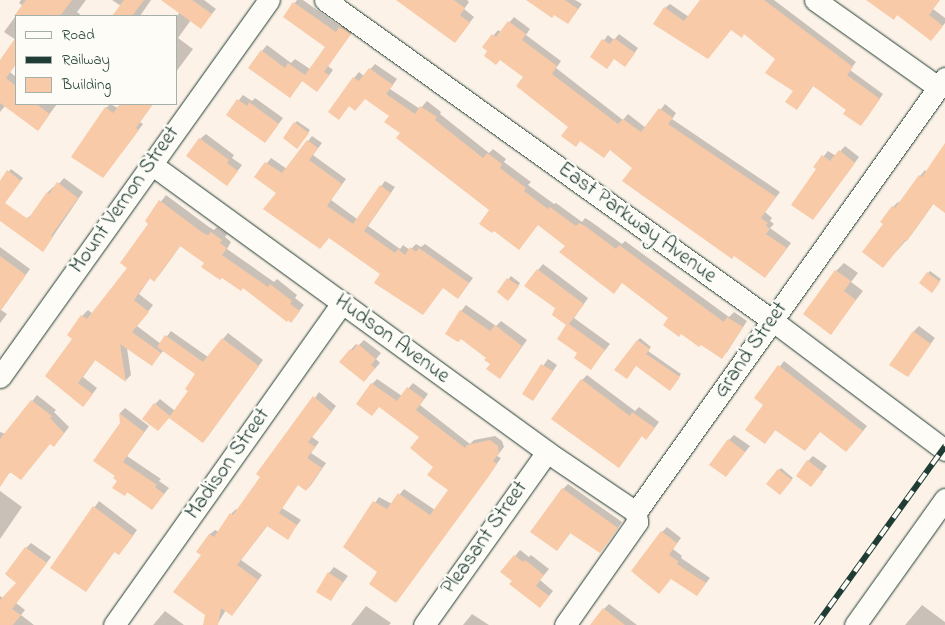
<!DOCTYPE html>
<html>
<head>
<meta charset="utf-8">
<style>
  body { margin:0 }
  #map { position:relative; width:945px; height:625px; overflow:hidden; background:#fcf2e7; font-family:"Indie Flower",sans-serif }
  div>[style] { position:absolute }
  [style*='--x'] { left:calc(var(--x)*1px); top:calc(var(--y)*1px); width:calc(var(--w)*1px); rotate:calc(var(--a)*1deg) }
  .shadow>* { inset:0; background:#0003 }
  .building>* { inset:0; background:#f8caa7 }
  .roads { filter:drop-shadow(0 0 1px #1f3d34) drop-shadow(0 0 1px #1f3d34) }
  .street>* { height:21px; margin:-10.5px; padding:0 10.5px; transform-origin:10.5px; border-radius:10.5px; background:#fdfcf7 }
  .rail>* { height:5.5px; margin-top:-2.75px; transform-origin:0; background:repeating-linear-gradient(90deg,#fdfcf7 0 11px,#1f3d34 0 22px); box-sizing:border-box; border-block:1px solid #1f3d34 }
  span { translate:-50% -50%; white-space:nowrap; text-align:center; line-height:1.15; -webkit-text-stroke:5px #fdfcf7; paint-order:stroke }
  .street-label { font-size:21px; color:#1f3d34 }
  .legend { position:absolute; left:15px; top:15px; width:162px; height:90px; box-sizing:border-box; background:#fdfcf7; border:1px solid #a4b0a9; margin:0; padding:6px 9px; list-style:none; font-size:15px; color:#1f3d34 }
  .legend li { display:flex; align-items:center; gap:10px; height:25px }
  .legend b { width:25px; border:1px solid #a4b0a9 }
</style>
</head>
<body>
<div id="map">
  <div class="shadow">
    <i style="clip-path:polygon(21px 0,86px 0,77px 12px,82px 16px,16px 16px,16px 64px,10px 72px,16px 77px,16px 104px,57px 104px,42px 124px,5px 106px,0 112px,0 62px,16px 40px,4px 32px,23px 6px,19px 3px)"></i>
    <i style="clip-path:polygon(112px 0,151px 0,140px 16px,124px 16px,117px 11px,121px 6px)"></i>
    <i style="clip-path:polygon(163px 0,204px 0,216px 9px,201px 27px,191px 20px,178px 38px,193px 49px,176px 72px,176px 17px,180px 12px)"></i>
    <i style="clip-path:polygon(297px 0,303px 0,341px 27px,346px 22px,355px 28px,328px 66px,333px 70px,322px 85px,317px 91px,303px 80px,290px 96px,262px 51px,267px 45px,291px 63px,295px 59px,310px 69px,327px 47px,284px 17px)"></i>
    <i style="clip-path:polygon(406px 0,467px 0,469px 2px,464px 9px,474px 17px,455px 42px)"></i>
    <i style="clip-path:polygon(536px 0,575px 0,582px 4px,568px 23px)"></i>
    <i style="clip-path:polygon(701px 0,774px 0,856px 62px,850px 70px,883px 94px,865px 120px,814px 85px,801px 103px,777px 58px,745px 33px,732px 28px,708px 58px,665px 8px,670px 4px,689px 17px)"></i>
    <i style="clip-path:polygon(881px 0,921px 0,945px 18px,945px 23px,936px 34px,898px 14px,894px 18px)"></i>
    <i style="clip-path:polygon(514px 17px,530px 29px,526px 35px,561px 61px,556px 68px,623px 120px,628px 114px,646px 128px,665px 104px,676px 113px,672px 119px,780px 192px,765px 212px,772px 218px,770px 221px,774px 224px,770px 228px,791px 243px,770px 271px,611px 149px,570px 126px,525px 77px,484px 47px,498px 30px,501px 32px)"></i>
    <i style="clip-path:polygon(619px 34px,638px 48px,629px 61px,592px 56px,608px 35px,614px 40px)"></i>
    <i style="clip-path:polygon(375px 64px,397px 79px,390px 89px,420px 109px,427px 101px,441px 112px,440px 114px,489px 153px,493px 149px,506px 159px,504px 162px,531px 182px,528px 185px,554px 204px,556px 203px,582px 222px,585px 218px,590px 221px,622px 244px,625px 241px,729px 317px,734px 312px,747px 321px,727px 352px,722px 357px,623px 282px,538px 224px,491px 209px,401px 133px,391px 116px,365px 98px,350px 105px,339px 118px,354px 78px,359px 72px,364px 76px)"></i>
    <i style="clip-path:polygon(243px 95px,252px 101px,255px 98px,283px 118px,265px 142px,227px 115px)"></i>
    <i style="clip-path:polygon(110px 104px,118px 108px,121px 104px,153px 104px,140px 122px,143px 124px,103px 177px,106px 108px)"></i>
    <i style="clip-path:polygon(297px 121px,310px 130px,299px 145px,295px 123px)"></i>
    <i style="clip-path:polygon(206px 134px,234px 155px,232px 158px,242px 165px,227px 185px,200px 139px)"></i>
    <i style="clip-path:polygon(312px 136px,322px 143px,313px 155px,346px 179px,331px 200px,357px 219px,385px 181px,395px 187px,368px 226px,400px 249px,403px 245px,410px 250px,416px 244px,421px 247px,425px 244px,473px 278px,458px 298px,443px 287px,423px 314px,382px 274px,256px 177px,271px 158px,287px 169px)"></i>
    <i style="clip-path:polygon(945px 145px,945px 207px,934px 203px,912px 234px,883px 266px,885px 224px,893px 207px,898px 202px,900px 203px,920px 176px,925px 170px,927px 172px)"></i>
    <i style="clip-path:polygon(845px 146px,859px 157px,818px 213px,818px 169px,815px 167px,828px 151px,836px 156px)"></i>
    <i style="clip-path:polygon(11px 169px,23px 178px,0 208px,0 183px)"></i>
    <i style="clip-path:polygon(64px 178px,83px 192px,43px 251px,27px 218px,33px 214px,48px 192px,53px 187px,55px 188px)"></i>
    <i style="clip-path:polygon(166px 195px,209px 227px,214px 230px,217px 227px,227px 234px,225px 237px,231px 242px,227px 249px,274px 282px,277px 279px,297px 295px,295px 298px,304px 305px,296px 315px,243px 287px,181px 245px,160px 274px,154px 280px,150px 278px,139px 294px,153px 305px,137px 326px,161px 344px,171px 331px,208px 357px,228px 333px,263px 360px,208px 436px,169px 417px,155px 404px,160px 399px,175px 411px,189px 390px,197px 374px,164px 350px,151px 365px,127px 348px,131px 375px,125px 381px,96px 359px,83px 377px,97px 388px,83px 406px,47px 375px,74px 339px,82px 316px,88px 310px,93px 314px,129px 268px,150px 223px,146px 221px)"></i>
    <i style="clip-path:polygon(0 247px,30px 269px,1px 310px,7px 314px,0 323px)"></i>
    <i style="clip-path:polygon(844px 263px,858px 273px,851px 282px,863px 291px,830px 333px,836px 271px)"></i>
    <i style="clip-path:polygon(543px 264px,588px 298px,574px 318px,610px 344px,591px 368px,579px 353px,568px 325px,538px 270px)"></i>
    <i style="clip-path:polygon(930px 271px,941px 279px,934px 289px,928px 273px)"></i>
    <i style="clip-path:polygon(511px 276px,520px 283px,511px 297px,499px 292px)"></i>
    <i style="clip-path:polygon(466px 305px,496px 326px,501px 321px,527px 340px,500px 378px,461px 311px)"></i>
    <i style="clip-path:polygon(919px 326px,935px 338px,907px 376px,914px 331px)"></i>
    <i style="clip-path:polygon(640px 338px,651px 347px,648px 351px,681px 374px,672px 387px,636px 365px,638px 340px)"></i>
    <i style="clip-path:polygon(364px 340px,381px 353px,376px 359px,380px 363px,364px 381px,340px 362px,356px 344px,358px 346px)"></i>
    <i style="clip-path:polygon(548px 359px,557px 365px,533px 400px,523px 394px)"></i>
    <i style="clip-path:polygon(784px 361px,867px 426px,851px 446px,820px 431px,776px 429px,770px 437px,765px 404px,756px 398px)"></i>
    <i style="clip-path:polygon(587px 375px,635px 411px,639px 407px,659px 422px,651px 433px,642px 435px,619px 466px,582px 380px)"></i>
    <i style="clip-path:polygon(377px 379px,402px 396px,413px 383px,428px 394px,420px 405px,470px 444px,474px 440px,495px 436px,502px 441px,504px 447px,497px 456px,501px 458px,493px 469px,396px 602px,379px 572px,345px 547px,379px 497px,392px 504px,404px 489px,435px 510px,449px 490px,421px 437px,372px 384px)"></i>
    <i style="clip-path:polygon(319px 392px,336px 406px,312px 437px,319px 442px,311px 453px,326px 463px,311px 485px,306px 490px,298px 484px,282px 508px,301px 520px,287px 538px,268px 525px,241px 560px,262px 575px,237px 609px,232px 614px,226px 610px,218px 623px,203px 555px,198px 551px,210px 534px,215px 530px,219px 532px,231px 514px,236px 509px,238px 511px)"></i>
    <i style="clip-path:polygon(37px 395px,56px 410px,54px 412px,69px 427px,59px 440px,50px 443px,7px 475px,0 470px,0 432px,6px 434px)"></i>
    <i style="clip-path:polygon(125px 408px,149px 426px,127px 456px,161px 479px,159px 481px,169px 488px,152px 509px,128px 491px,125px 495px,119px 481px,121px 423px,120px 413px)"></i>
    <i style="clip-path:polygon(734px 435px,750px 446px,731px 470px,729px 440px)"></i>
    <i style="clip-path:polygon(813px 456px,827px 466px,811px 486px,808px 461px)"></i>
    <i style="clip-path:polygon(781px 468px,793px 478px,782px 491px,779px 470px)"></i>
    <i style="clip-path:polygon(568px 484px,622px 522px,600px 552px,571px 532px,557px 550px,563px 489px)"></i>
    <i style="clip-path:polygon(0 491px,22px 507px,0 539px)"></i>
    <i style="clip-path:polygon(99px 501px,137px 530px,124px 548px,115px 551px,86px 591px,52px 567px)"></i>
    <i style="clip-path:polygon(667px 527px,681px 538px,673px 549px,682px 556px,681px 558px,710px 578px,697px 595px,672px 578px,662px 532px)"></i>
    <i style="clip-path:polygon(31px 543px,51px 557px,16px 603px,25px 610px,21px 615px,34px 625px,0 625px,0 596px,4px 599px,18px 582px,26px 548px)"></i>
    <i style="clip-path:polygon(520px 550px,529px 557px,531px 555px,549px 569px,540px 580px,553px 591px,545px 601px,515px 556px)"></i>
    <i style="clip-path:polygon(334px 567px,348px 576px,331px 599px,329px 573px)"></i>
    <i style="clip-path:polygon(609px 604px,637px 625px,602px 625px,604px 609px)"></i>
    <i style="clip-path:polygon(922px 605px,945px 622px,945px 625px,905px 625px)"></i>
    <i style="clip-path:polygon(366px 606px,391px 623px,389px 625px,351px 625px)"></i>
    <i style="clip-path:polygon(165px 611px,184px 625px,153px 625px)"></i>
    <i style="clip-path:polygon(472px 614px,489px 625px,463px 625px)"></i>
  </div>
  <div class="building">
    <i style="clip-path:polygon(26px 0,72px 0,60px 16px,14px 16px)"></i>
    <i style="clip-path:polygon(124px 0,144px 0,132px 16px,112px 16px)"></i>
    <i style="clip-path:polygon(161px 0,192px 0,212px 14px,201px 29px)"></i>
    <i style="clip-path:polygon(396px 0,454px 0,465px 8px,460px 15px,470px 23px,455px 43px)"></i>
    <i style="clip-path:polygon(526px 0,565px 0,578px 9px,568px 24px,554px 15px,552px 18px)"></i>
    <i style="clip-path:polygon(700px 0,764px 0,853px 67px,847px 75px,880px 99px,861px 126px,843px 114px,846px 110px,813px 86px,797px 110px,785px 102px,793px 91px,765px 73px,775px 59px,744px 34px,742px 38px,731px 30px,708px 59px,653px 24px,664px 7px,684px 21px)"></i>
    <i style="clip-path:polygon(866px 0,940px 0,929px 15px,943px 26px,931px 41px,897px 15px,894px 20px)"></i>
    <i style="clip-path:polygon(293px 2px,336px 32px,340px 26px,351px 34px,324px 72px,329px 75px,317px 92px,302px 81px,290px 98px,248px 68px,261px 50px,285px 68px,288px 63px,305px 75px,325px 47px,283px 17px)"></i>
    <i style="clip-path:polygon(508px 21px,526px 34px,522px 40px,557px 66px,552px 74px,618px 124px,623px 119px,641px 132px,659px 108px,673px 118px,668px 124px,776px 197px,761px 218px,768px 223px,766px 226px,770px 229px,766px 234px,787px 248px,765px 278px,734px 256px,732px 259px,622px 181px,632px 168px,610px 150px,604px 158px,580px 141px,576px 147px,561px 136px,568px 127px,516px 86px,523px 77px,500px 60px,496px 65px,484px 56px,487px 51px,482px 47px,492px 34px,496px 37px)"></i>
    <i style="clip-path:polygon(16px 37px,16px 64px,6px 78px,16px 86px,16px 104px,36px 104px,50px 114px,38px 131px,0 103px,0 60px)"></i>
    <i style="clip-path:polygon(614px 38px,635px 53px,625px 67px,614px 59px,607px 69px,590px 57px,602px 39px,610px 44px)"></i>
    <i style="clip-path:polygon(369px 68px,393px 85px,386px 94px,415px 114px,420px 106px,437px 117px,435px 120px,483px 158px,487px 153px,502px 164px,500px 168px,526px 188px,524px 191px,548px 209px,550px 207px,576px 226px,579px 223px,585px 226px,616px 249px,619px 245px,724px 322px,727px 317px,743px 327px,722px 359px,701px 345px,699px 347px,681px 334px,679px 337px,663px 325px,668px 318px,622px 283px,614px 294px,559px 252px,565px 246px,538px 225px,519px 250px,494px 231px,492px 233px,479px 224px,489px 210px,396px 138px,400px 133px,384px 122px,389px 116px,365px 99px,355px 111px,349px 106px,339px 120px,328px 112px,353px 77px,359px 81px)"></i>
    <i style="clip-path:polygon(237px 99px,247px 106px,249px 102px,279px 124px,265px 143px,226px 115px)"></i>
    <i style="clip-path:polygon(120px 104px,153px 104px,136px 128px,139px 130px,103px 178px,71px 157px,105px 107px,113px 113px)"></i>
    <i style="clip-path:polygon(294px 122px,309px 133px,297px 149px,283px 138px)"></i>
    <i style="clip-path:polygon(199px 138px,229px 160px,227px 163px,238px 171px,227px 186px,186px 156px)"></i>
    <i style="clip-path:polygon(307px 140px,318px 148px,309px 160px,342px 184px,327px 206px,353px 224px,380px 185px,391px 193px,364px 231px,395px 253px,398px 249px,405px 255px,410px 247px,416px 252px,419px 248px,469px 283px,458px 299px,443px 288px,423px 315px,374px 283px,380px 274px,329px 238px,320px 249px,263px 209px,276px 193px,254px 177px,265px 162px,282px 173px)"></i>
    <i style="clip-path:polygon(945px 143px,945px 213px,933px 204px,907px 241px,905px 240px,883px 268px,862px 252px,883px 224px,880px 222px,892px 206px,895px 208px,919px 175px,922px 177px)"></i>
    <i style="clip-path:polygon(839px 150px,855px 163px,813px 220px,791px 205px,816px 169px,813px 167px,822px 155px,830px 161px)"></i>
    <i style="clip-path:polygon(7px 170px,21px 181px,5px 203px,28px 219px,47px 192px,49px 194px,57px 182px,78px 198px,51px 236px,53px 237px,43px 252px,0 221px,0 181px)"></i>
    <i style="clip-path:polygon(159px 200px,203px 233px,208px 235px,211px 232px,222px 240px,220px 243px,227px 248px,222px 255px,268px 287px,270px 284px,292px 301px,290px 304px,300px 311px,291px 323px,288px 320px,287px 322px,243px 288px,241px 291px,222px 278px,220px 280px,201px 267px,204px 263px,180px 246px,154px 282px,150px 278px,134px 300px,149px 312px,132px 332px,161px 353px,152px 366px,120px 344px,126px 382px,95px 360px,78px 383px,93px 394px,83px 407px,45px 376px,72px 339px,67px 335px,81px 315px,87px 319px,127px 268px,120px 263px,148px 224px,145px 221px)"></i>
    <i style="clip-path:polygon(0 256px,26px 275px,0 311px)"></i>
    <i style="clip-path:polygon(537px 269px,584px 304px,569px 324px,605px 350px,591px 370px,574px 358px,577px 353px,557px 339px,566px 325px,552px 315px,555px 308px,524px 286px)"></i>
    <i style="clip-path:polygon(835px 270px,851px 281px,844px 291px,856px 300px,831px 335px,803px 314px)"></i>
    <i style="clip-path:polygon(927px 272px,940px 282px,932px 293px,919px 283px)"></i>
    <i style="clip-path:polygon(507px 278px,519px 286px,508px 301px,497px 292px)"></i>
    <i style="clip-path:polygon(460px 310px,490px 331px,495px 325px,522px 346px,500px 379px,486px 369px,490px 364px,484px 360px,486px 358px,461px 339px,458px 342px,445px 334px)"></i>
    <i style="clip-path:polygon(913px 331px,931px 344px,908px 377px,889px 365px)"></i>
    <i style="clip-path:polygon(165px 335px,203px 362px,222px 338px,259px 366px,203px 443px,169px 418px,158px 431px,142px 419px,154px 403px,170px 416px,188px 391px,185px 389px,195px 374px,157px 347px)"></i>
    <i style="clip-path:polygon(637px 340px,650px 349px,646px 354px,680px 377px,670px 391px,636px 366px,627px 379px,614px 370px)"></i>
    <i style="clip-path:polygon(358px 344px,376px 359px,371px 365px,375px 368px,364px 382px,339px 362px,350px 349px,352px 351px)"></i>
    <i style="clip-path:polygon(541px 364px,553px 371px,533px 401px,522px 394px)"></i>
    <i style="clip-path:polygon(778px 365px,863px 431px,846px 452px,820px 432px,805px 451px,775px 430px,765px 444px,745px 430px,763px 405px,754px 398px)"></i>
    <i style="clip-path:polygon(581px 379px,630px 416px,632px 412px,655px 428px,646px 440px,642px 436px,619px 468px,551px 419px)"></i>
    <i style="clip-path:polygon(371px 383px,397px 401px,407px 387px,424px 399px,416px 410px,465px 448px,467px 445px,490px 440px,498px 446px,499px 453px,493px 461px,497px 464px,489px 476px,396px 603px,369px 584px,377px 572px,343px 547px,373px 501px,387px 509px,398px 493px,430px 515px,448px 490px,427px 475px,433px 467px,410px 448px,419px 437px,379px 407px,372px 416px,356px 404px)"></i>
    <i style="clip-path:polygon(313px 396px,332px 412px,308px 442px,315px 447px,307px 458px,322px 468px,306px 491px,298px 485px,279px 513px,297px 525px,288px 540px,267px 526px,237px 565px,258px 580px,232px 616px,221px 608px,218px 625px,203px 625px,205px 615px,173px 592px,201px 555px,196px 552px,209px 534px,214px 537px,230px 513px,233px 515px,260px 477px,256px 474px)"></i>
    <i style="clip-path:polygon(31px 400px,52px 416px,50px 418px,64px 433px,54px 447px,50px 444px,21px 480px,10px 472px,0 487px,0 439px)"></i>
    <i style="clip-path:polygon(119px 413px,144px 432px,123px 462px,157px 485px,155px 487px,164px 494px,152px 510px,127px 492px,125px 496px,112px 488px,117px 481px,113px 478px,115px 476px,93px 461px,120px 423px)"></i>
    <i style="clip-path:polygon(728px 439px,745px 452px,726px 477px,709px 465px)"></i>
    <i style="clip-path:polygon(807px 460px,823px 472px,811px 487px,796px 476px)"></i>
    <i style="clip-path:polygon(778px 469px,792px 480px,780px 495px,766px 484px)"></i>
    <i style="clip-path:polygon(562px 488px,618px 528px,600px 553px,570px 533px,557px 551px,530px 532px)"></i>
    <i style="clip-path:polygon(93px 506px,133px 536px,119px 555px,114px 552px,86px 592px,50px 568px)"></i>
    <i style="clip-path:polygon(661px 531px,677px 543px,669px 555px,678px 561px,677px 564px,706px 583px,697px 596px,671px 579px,659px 594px,631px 571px)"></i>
    <i style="clip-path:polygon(25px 547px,47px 563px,12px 609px,21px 615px,13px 625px,0 625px,0 600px,16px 583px,5px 574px)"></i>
    <i style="clip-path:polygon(514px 555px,523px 562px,525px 560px,544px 575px,536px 586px,549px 596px,540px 608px,509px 584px,512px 581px,500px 572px)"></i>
    <i style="clip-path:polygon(328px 572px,343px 582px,331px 601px,316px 592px)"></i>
    <i style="clip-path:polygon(603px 608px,625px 625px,590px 625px)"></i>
  </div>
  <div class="roads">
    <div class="street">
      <i style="--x:325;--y:0;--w:551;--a:35.62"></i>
      <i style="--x:773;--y:321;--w:215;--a:36.9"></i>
      <i style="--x:815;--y:0;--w:151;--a:35.3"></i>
      <i style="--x:151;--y:164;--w:490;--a:36"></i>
      <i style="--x:547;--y:452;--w:107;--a:34"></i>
      <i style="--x:0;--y:377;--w:463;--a:-54.5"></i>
      <i style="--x:114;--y:625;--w:395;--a:-54.7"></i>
      <i style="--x:424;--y:625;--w:212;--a:-54.6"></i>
      <i style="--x:565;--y:625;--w:126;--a:-55"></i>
      <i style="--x:637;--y:522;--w:10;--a:-96"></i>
      <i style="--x:636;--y:512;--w:533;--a:-54.55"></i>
      <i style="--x:855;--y:625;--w:155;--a:-54.5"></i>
    </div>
  </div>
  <div class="rail">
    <i style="--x:816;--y:625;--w:221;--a:-54.2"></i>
  </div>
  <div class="street-label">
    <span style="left:125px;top:200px;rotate:-55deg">Mount Vernon Street</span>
    <span style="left:637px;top:223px;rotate:36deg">East Parkway Avenue</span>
    <span style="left:392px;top:339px;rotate:36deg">Hudson Avenue</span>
    <span style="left:751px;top:350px;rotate:-55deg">Grand Street</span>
    <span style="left:228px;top:464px;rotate:-55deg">Madison Street</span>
    <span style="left:485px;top:538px;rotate:-55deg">Pleasant Street</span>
  </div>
  <ul class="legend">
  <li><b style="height:6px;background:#fdfcf7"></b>Road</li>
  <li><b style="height:6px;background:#1f3d34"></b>Railway</li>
  <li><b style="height:14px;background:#f8caa7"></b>Building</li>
  </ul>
</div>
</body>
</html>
